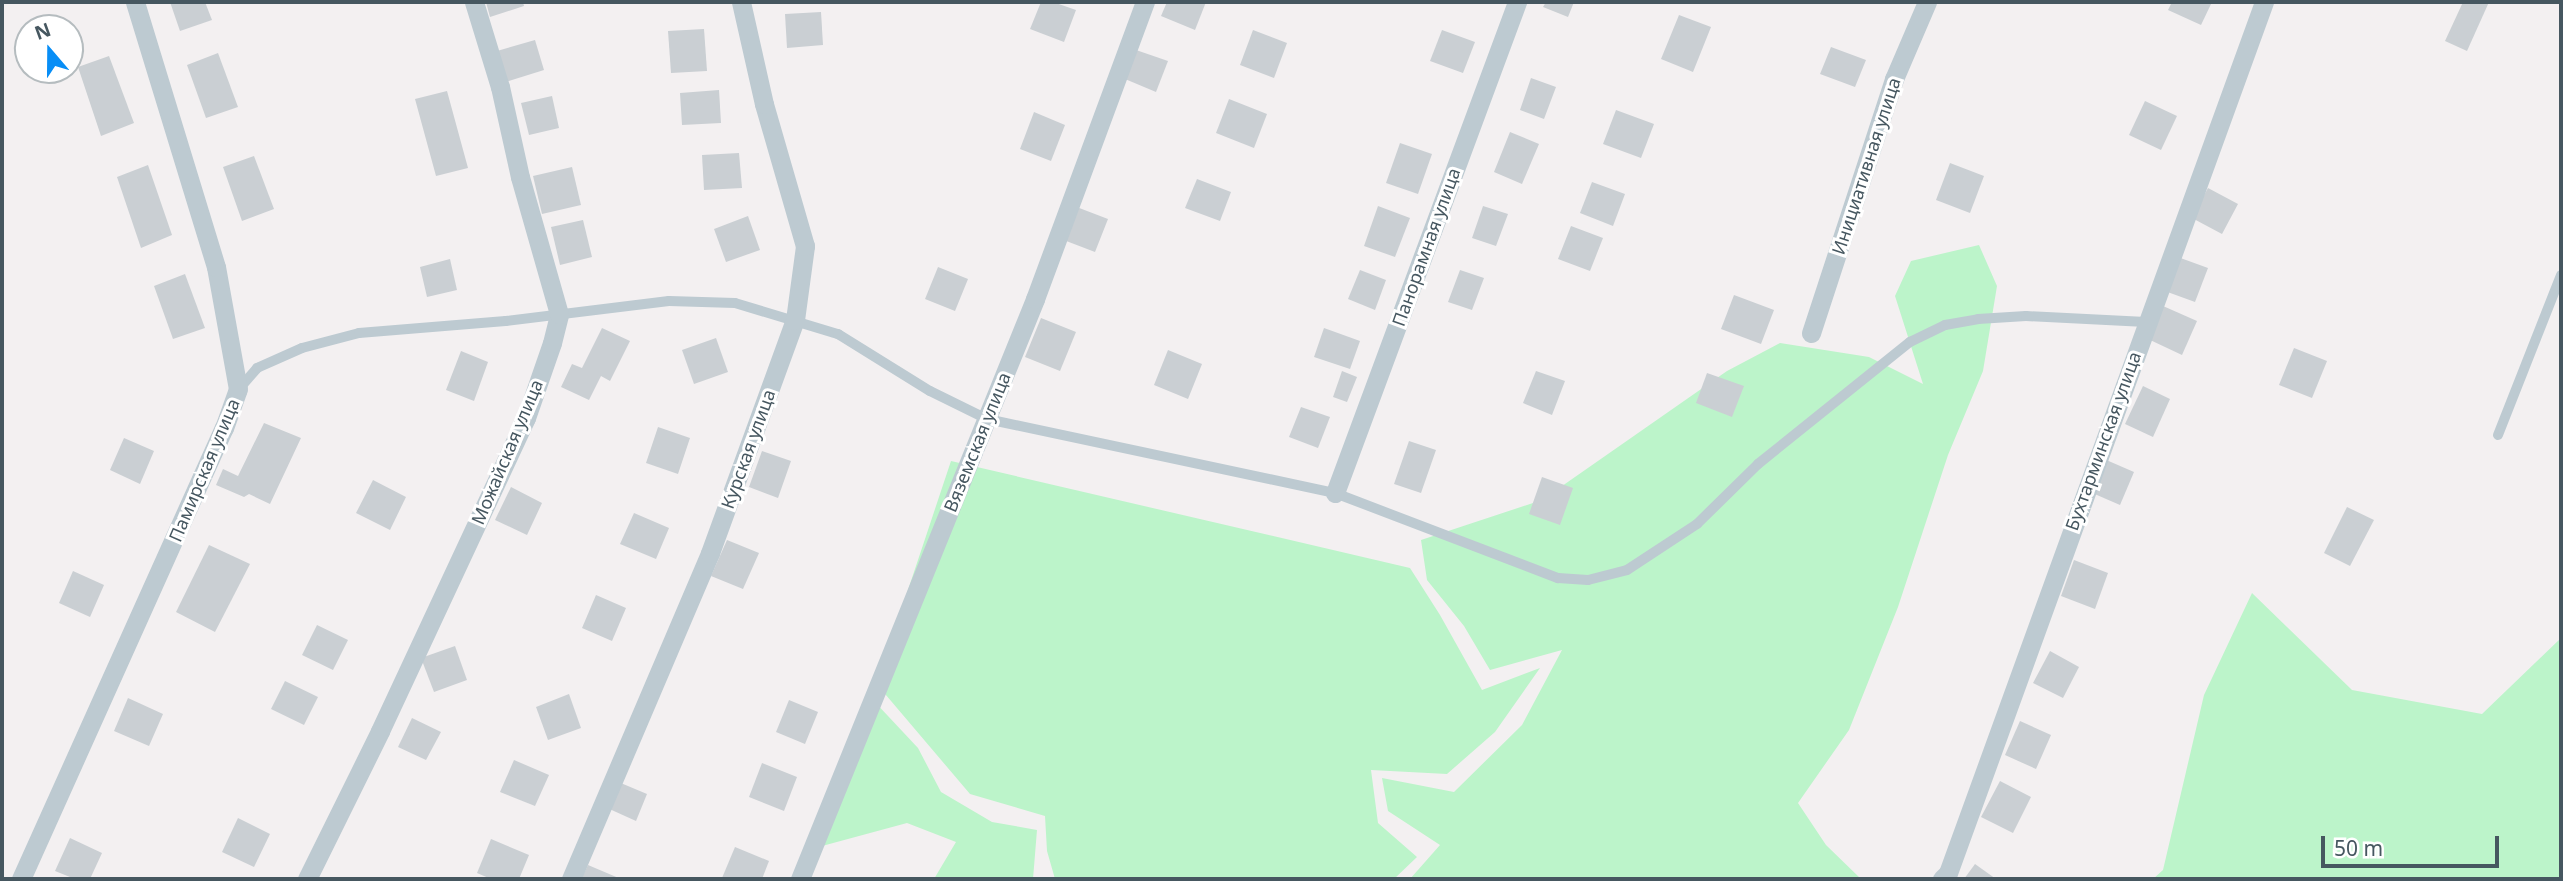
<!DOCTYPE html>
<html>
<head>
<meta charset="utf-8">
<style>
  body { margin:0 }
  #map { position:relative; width:2563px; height:881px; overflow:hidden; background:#f3f0f1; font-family:"Noto Sans",sans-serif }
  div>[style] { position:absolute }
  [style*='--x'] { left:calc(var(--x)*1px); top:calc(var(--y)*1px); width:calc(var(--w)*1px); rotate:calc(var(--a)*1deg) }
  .green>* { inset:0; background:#bcf4ca }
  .building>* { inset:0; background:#cacfd3 }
  .service>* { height:10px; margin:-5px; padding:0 5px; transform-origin:5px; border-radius:5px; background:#bdcad1 }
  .minor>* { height:19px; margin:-9.5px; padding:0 9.5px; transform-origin:9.5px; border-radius:9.5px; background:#bdcad1 }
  span { translate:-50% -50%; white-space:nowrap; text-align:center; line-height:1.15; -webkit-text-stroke:6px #fff; paint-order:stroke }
  .street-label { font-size:18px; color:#465760 }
  .frame { position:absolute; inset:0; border:4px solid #465760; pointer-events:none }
  .north { position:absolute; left:14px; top:14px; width:70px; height:70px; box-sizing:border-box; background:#fff; border:2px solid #b5bcbf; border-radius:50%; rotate:340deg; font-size:19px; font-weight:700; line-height:28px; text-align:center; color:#465760 }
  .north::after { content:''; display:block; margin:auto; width:24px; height:32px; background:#088ef6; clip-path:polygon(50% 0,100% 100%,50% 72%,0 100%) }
  .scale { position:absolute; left:2321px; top:836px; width:178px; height:32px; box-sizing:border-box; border:4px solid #465760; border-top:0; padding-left:9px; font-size:21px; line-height:24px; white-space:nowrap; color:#465760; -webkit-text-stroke:5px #fff; paint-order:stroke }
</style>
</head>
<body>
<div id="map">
  <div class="green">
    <i style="clip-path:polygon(1979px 245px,1997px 286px,1983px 371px,1948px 455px,1898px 607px,1849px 730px,1798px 803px,1826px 845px,1861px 879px,1410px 879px,1440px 845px,1388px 811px,1382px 778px,1454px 792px,1522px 725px,1562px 650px,1490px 670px,1464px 626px,1427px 580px,1421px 540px,1542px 500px,1727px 371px,1780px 343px,1869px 357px,1923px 384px,1895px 296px,1911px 261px)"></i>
    <i style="clip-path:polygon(951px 461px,1410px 568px,1440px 615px,1482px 690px,1540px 668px,1495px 732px,1447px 774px,1371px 770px,1378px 823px,1417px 857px,1394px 879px,1055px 879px,1047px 851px,1045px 816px,970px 794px,880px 688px,885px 659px)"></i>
    <i style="clip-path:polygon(2252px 593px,2352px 690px,2482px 714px,2561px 638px,2561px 879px,2153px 879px,2163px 870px,2204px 695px)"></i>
    <i style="clip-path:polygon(873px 700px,918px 748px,941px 792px,992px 822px,1037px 830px,1033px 879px,934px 879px,956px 842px,907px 823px,811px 849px)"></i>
  </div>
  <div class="building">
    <i style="clip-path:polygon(170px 2px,205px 2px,212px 20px,180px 31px)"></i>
    <i style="clip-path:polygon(486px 2px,523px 2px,524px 6px,490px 17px)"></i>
    <i style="clip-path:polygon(1041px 2px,1053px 2px,1076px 10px,1064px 42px,1030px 29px)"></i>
    <i style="clip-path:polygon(1167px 2px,1206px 2px,1195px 30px,1161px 16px)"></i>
    <i style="clip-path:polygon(1546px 2px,1574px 2px,1568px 17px,1543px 7px)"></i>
    <i style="clip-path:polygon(2172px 2px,2212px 2px,2201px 25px,2168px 10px)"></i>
    <i style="clip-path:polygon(2463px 2px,2489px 2px,2467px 51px,2445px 41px)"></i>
    <i style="clip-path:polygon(821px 12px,823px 45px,787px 48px,785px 14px)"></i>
    <i style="clip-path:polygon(1679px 15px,1711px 27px,1693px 72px,1661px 59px)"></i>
    <i style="clip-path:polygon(704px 29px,707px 71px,671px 73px,668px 31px)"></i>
    <i style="clip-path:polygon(1253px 30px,1287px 43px,1274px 78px,1240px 65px)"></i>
    <i style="clip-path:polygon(1442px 30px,1475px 42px,1463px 73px,1430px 61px)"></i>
    <i style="clip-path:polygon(535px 40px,544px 70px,506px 82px,497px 51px)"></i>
    <i style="clip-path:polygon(1831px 47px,1866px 60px,1855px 87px,1820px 74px)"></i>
    <i style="clip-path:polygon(1136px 50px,1168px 61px,1156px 92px,1125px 79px)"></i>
    <i style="clip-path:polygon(218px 53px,238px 107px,206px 118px,187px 65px)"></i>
    <i style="clip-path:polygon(109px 56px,134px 123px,101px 136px,78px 67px)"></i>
    <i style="clip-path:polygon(1531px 78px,1556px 87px,1544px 119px,1520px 110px)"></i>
    <i style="clip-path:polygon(719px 90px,721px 123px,682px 125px,680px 93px)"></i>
    <i style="clip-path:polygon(447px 91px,468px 168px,436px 176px,415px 99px)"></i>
    <i style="clip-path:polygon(552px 96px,559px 128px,529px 135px,521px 103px)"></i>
    <i style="clip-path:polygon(1229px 99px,1267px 114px,1254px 148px,1216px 133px)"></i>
    <i style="clip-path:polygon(2145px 101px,2177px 116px,2161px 150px,2129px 135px)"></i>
    <i style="clip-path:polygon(1616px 110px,1654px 124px,1641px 158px,1603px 144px)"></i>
    <i style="clip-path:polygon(1034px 112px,1065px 125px,1051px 161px,1020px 149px)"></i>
    <i style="clip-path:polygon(1510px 132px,1539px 144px,1522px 184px,1494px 172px)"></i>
    <i style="clip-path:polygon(1400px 143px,1432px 154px,1418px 194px,1386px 183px)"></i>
    <i style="clip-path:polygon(739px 153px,742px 188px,704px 190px,702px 155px)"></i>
    <i style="clip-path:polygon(254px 156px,274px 209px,242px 221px,223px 167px)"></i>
    <i style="clip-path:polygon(1950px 163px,1984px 176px,1970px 213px,1936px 200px)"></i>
    <i style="clip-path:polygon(148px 165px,172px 235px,141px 248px,117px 177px)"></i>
    <i style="clip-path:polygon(572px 167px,581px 205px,542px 214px,533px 176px)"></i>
    <i style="clip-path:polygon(1197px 179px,1231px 192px,1220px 221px,1185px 208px)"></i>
    <i style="clip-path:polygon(1592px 182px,1625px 194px,1613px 226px,1580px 213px)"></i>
    <i style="clip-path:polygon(2208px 188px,2238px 204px,2222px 234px,2192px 218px)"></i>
    <i style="clip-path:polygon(1074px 206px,1108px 219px,1095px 252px,1061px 239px)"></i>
    <i style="clip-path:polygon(1378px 206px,1410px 218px,1395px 257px,1364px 246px)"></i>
    <i style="clip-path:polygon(1483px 206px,1508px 214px,1496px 246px,1472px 238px)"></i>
    <i style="clip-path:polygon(748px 216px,760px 250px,726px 262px,714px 229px)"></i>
    <i style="clip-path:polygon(583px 220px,592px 257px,560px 265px,551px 227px)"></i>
    <i style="clip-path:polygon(1571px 226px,1603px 238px,1590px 271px,1558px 259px)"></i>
    <i style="clip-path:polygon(2175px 256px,2208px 268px,2195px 302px,2162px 290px)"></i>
    <i style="clip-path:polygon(450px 259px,457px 290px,427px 297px,420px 267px)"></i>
    <i style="clip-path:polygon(938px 267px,968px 279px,955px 311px,925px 299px)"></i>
    <i style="clip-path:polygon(1360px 270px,1386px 280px,1375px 310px,1348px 299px)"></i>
    <i style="clip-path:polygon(1460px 270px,1484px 278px,1472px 310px,1448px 302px)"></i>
    <i style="clip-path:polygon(185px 274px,205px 328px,173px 339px,154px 286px)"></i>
    <i style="clip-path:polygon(1734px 295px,1774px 310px,1761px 344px,1721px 329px)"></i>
    <i style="clip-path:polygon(2163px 306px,2197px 321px,2182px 355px,2148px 339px)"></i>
    <i style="clip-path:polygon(1041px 318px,1076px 332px,1060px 371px,1025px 357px)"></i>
    <i style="clip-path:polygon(602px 328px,630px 341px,610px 381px,601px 376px,589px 400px,561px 387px,572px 364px,582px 368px)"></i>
    <i style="clip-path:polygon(1324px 328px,1360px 341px,1350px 369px,1314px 357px)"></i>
    <i style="clip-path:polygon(716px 338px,728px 372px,694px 384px,682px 350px)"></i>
    <i style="clip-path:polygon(2294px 348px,2327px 361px,2312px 398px,2279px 385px)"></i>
    <i style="clip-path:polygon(1168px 350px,1202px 364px,1188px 399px,1154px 385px)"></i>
    <i style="clip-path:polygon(461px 351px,488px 362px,474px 401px,446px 390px)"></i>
    <i style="clip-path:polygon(1342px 371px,1357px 377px,1347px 402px,1333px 397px)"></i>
    <i style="clip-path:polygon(1536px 371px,1565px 381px,1552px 415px,1523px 403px)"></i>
    <i style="clip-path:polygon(1707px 373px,1744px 386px,1732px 417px,1696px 403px)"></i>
    <i style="clip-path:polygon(2143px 386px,2170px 399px,2153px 437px,2125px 424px)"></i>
    <i style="clip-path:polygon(1301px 407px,1330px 417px,1318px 448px,1289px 437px)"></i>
    <i style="clip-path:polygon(264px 423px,301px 438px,270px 504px,249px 494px,244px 497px,216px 485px,223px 469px,238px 476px)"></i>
    <i style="clip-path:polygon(658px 427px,690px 438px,678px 474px,646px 463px)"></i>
    <i style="clip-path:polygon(124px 438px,154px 451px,140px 484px,110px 470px)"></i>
    <i style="clip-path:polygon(1409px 441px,1436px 450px,1421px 493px,1394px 484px)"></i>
    <i style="clip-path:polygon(762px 451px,791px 461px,778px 498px,749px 487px)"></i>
    <i style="clip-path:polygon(2104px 459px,2134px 472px,2120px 505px,2090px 492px)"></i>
    <i style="clip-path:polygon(1542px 477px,1573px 488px,1560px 525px,1529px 514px)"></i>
    <i style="clip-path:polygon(373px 480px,406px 497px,390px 530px,356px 513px)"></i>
    <i style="clip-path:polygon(511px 487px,542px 503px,527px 535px,495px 520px)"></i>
    <i style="clip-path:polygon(2347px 507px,2374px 520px,2350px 566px,2324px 553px)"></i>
    <i style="clip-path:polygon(634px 513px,669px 528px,656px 559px,620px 544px)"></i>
    <i style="clip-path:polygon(727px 540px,759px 553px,743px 589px,711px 576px)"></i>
    <i style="clip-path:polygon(209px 545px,250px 564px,215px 632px,176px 612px)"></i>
    <i style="clip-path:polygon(2074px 560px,2108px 573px,2095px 609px,2061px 596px)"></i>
    <i style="clip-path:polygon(73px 571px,104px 585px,90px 617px,59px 603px)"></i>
    <i style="clip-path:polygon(596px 595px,626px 608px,612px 641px,582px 628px)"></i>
    <i style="clip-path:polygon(317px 625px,348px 640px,333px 670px,302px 655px)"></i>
    <i style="clip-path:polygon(455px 646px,467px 680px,434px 692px,421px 658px)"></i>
    <i style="clip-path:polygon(2050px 651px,2079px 667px,2063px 698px,2033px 683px)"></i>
    <i style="clip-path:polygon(285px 681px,318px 697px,304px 725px,271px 709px)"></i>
    <i style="clip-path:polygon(569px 694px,581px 728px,548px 740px,536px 707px)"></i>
    <i style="clip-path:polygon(128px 698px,163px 714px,149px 746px,114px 731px)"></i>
    <i style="clip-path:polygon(789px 700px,818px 712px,805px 744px,776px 732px)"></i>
    <i style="clip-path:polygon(412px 718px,441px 732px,426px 760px,398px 747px)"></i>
    <i style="clip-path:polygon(2020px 721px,2051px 735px,2036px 769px,2005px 755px)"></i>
    <i style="clip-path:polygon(514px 760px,549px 775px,535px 806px,500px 792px)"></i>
    <i style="clip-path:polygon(762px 763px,797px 777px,784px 811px,749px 797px)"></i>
    <i style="clip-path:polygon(616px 781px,647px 794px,636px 821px,605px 807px)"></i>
    <i style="clip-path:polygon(2000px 781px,2031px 797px,2013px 833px,1981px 817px)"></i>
    <i style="clip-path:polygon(238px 818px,270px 834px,254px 867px,222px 852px)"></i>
    <i style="clip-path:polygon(70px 838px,102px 853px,90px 879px,75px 879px,55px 871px)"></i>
    <i style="clip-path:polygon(491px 839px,529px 855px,519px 879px,491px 879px,477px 873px)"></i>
    <i style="clip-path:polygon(735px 847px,769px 861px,762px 879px,722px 878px)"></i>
    <i style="clip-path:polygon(1975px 864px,1996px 879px,1964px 879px)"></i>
    <i style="clip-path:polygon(588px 865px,621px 879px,581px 879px)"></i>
  </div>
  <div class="service">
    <i style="--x:239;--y:389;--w:28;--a:-49"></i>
    <i style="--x:257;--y:368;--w:49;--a:-24"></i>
    <i style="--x:302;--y:348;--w:59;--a:-14.7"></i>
    <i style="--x:359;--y:333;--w:147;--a:-4.7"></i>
    <i style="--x:506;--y:321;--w:164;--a:-7"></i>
    <i style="--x:669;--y:301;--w:66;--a:1.7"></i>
    <i style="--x:735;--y:303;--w:108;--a:16.8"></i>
    <i style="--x:838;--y:334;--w:108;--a:31.8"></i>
    <i style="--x:930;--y:391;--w:64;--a:26.2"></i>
    <i style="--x:987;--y:419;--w:356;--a:12"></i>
    <i style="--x:1335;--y:493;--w:239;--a:20.9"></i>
    <i style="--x:1558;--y:578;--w:30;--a:4"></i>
    <i style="--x:1588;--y:580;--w:40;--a:-14.4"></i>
    <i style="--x:1627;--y:570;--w:84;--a:-33.3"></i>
    <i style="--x:1697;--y:524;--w:86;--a:-44.5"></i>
    <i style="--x:1758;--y:464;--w:195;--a:-38.8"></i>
    <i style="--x:1910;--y:342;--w:39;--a:-26"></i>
    <i style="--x:1945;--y:325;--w:34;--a:-10"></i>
    <i style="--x:1978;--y:319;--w:48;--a:-3.6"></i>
    <i style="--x:2026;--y:316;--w:120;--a:2.9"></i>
    <i style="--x:2498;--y:435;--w:172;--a:-68.5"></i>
  </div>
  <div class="minor">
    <i style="--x:1811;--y:333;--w:267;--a:-71.9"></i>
    <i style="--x:1894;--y:79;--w:84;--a:-66.8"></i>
    <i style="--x:1335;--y:493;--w:524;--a:-69.66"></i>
    <i style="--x:21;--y:879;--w:495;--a:-65.8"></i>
    <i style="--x:224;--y:428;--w:41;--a:-70.3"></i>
    <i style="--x:238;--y:389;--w:124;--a:-100.2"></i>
    <i style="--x:216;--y:267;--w:277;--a:-107"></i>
    <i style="--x:307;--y:879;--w:165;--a:-63.7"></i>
    <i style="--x:380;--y:731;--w:345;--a:-65"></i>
    <i style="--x:526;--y:418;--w:79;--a:-70.9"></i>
    <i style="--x:552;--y:343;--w:30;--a:-76"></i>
    <i style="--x:559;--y:314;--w:142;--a:-105.9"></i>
    <i style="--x:520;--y:177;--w:92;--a:-102.5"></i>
    <i style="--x:500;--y:87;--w:89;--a:-107"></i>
    <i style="--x:571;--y:879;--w:354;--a:-66.9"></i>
    <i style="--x:710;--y:553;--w:248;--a:-70"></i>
    <i style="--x:795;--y:320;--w:75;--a:-82.3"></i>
    <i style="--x:805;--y:246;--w:148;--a:-106.1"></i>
    <i style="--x:764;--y:104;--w:105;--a:-102.7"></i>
    <i style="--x:800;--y:879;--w:626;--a:-67.94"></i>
    <i style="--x:1035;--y:299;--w:317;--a:-69.7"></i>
    <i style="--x:1942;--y:879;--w:8;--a:-45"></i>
    <i style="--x:1948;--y:873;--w:927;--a:-70.06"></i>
  </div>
  <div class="street-label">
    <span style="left:1866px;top:166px;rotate:-72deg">Инициативная улица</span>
    <span style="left:1426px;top:247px;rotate:-70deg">Панорамная улица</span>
    <span style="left:2103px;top:441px;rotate:-70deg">Бухтарминская улица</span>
    <span style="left:977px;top:442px;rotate:-68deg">Вяземская улица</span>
    <span style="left:748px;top:449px;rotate:-70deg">Курская улица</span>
    <span style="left:507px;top:452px;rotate:-67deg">Можайская улица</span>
    <span style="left:204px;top:470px;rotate:-67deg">Памирская улица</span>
  </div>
  <div class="frame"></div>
  <div class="north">N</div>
  <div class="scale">50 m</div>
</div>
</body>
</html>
